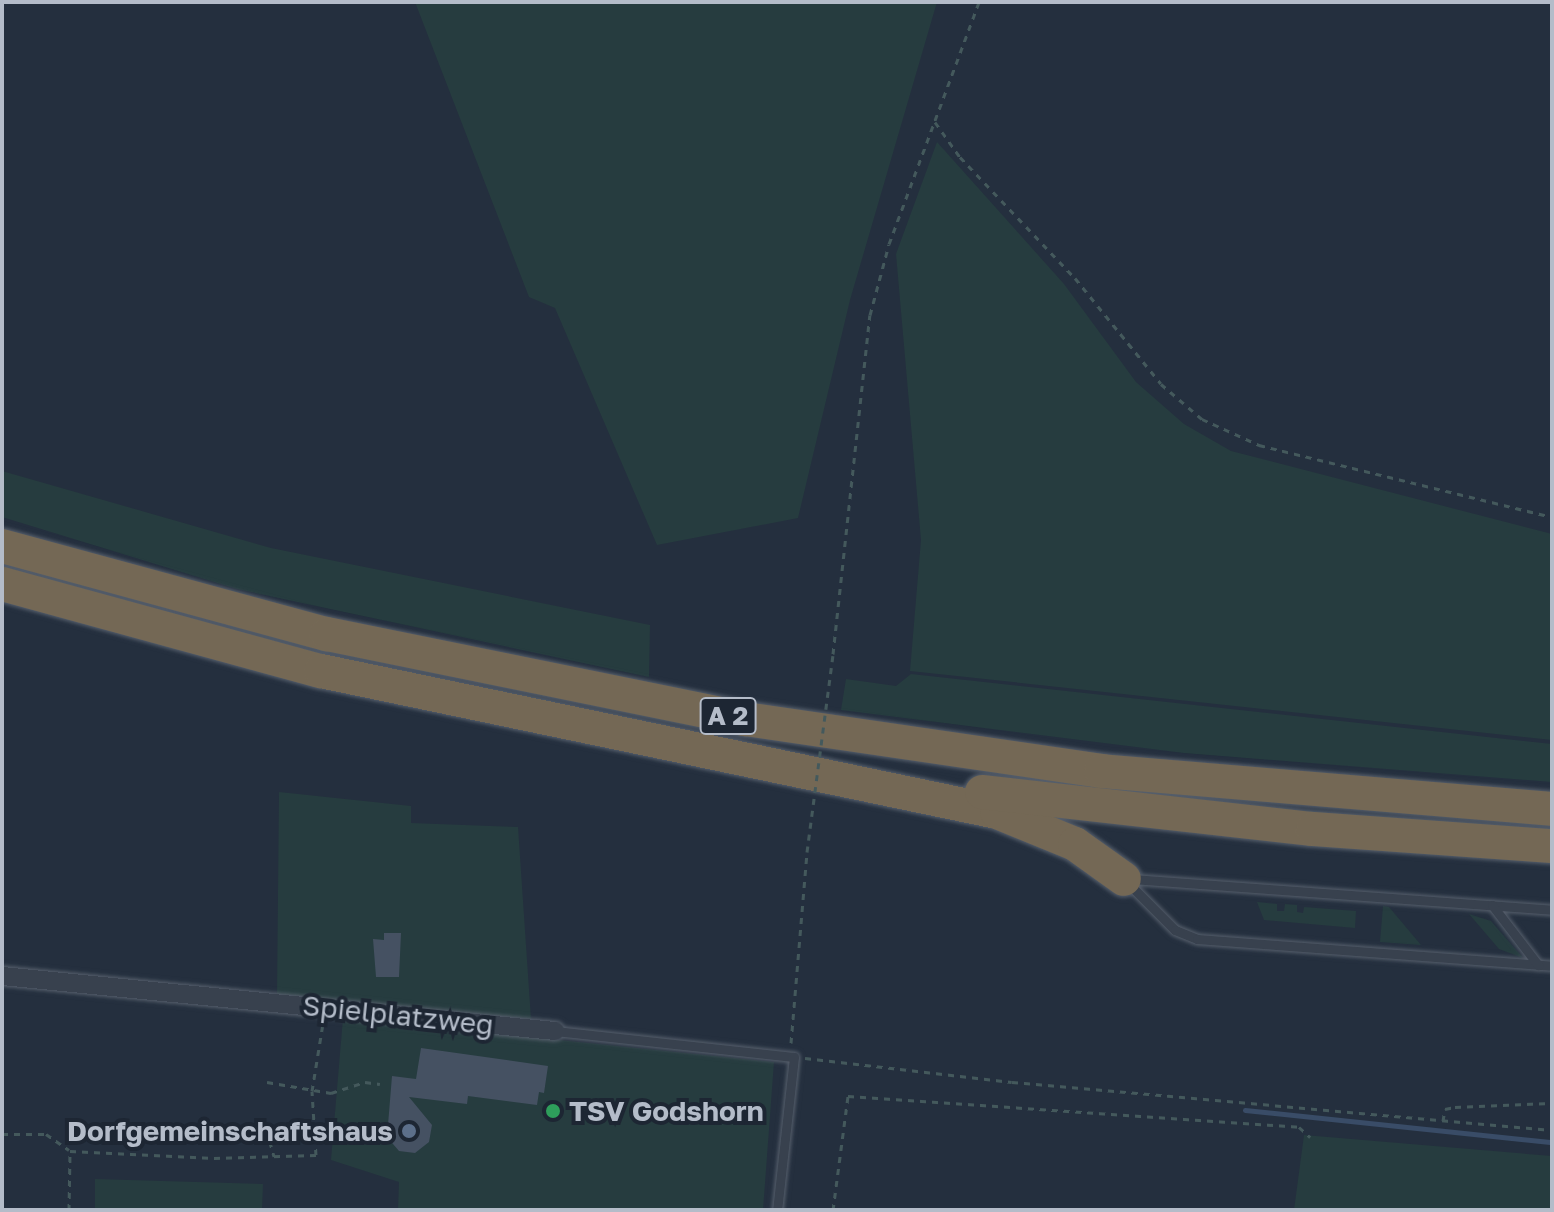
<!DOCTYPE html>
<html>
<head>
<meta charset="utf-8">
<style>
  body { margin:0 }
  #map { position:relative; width:1554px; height:1212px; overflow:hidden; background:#242f3e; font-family:"Golos Text",sans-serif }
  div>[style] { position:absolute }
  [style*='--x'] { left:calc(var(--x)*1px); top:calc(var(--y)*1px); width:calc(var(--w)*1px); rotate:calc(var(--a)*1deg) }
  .green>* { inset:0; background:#263c3f }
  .stream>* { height:5px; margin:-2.5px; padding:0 2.5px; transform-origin:2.5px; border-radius:2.5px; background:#394c67 }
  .building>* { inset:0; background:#455162 }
  .path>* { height:3px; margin-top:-1.5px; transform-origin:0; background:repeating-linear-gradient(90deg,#44595c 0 6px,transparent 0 12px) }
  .roads { filter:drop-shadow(0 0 2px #565f6c) drop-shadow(0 0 2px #565f6c) }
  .lane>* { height:9px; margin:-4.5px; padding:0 4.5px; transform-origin:4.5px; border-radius:4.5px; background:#38414e }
  .street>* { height:18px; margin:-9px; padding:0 9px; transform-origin:9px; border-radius:9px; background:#38414e }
  .highway>* { height:34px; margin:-17px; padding:0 17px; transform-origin:17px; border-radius:17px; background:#746855 }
  .path-bridge>* { height:3px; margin-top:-1.5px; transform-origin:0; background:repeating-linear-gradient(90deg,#44595c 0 6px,transparent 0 12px) }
  .dots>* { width:22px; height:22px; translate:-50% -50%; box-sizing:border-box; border:4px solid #1d2633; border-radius:50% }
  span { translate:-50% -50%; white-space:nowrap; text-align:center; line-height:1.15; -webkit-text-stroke:8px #1d2633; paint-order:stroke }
  .shield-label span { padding:2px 6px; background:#1d2633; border:2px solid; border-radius:6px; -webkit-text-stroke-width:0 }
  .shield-label { font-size:26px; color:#b4bcc9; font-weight:700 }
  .street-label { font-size:28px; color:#b4bcc9 }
  .poi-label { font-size:28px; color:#b4bcc9; font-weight:700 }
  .left { translate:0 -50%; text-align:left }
  .right { translate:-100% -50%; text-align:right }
  .frame { position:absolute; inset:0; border:4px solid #b4bcc9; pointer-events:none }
</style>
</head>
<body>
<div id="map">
  <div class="green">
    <i style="clip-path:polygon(415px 2px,937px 2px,850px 300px,798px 518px,657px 545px,555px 308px,529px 297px)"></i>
    <i style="clip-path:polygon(937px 142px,1064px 284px,1136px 382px,1184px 424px,1231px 451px,1552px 534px,1552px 740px,910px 671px,921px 540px,896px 254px)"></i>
    <i style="clip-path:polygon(2px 471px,271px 548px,650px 625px,649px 677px,237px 589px,2px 517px)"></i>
    <i style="clip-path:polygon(911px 674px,1552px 744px,1552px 782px,1184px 753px,841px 710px,846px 679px,896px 686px)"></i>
    <i style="clip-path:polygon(279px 792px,411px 806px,411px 823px,518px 827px,531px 1019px,277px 994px)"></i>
    <i style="clip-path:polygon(1257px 902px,1277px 904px,1277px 911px,1284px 911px,1285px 904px,1297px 905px,1297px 912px,1303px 913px,1304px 907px,1356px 911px,1355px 928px,1264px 920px)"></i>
    <i style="clip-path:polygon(1383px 906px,1389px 907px,1421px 945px,1380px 942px)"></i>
    <i style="clip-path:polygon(1469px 914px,1491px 921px,1523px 958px,1499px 949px)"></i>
    <i style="clip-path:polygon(343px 1018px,774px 1062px,763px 1210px,398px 1210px,399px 1182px,331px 1160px)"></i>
    <i style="clip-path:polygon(1304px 1135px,1552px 1156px,1552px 1210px,1294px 1210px)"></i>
    <i style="clip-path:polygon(95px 1179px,263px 1184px,262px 1210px,95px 1210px)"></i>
  </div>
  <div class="stream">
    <i style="--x:1245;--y:1110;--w:309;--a:6"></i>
  </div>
  <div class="building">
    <i style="clip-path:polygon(384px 933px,401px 933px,399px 977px,376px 977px,373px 939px,384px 940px)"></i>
    <i style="clip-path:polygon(421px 1048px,548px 1066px,544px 1093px,539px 1092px,537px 1105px,468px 1096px,467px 1104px,409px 1097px,432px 1125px,429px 1142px,415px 1153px,399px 1151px,387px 1137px,392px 1076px,416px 1079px)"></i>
  </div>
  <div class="path">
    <i style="--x:935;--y:122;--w:43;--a:54.5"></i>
    <i style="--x:960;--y:157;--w:167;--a:46.5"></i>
    <i style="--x:1075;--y:278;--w:136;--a:50.9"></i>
    <i style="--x:1161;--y:384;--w:54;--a:40.5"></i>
    <i style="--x:1202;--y:419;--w:63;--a:24.5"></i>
    <i style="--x:1259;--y:445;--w:302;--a:13.8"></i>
    <i style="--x:833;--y:654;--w:341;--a:-83.8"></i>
    <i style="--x:870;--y:315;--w:73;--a:-75"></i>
    <i style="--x:889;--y:244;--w:258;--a:-69.6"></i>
    <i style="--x:791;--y:1043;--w:192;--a:-85.2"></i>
    <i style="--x:805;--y:1058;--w:208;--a:6.6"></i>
    <i style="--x:1012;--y:1082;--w:542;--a:5.08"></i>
    <i style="--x:267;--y:1082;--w:65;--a:9.8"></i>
    <i style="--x:331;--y:1093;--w:36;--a:-18"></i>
    <i style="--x:365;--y:1082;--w:15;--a:8"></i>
    <i style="--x:263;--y:1118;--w:40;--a:74"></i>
    <i style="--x:1443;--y:1121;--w:12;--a:-81"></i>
    <i style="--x:1445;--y:1109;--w:10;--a:-11"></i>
    <i style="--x:1455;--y:1107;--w:97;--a:-2.4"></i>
    <i style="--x:2;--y:1134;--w:44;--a:0"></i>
    <i style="--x:46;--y:1134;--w:28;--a:35"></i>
    <i style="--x:69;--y:1210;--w:59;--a:-89"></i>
    <i style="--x:70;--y:1151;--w:144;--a:2.8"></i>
    <i style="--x:214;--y:1158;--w:102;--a:-1.7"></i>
    <i style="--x:316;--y:1155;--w:64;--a:-93.6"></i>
    <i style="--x:312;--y:1091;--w:69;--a:-80.8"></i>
    <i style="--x:833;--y:1210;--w:115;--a:-82.5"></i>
    <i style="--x:848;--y:1096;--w:452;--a:3.9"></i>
    <i style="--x:1299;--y:1127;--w:15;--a:42"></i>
  </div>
  <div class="roads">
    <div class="lane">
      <i style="--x:1132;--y:879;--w:421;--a:4.2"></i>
      <i style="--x:1129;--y:884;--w:65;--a:45"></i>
      <i style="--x:1175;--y:930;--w:24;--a:22"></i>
      <i style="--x:1197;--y:939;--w:356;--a:4.3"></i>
      <i style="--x:1492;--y:905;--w:76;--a:52.5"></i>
      <i style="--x:555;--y:1031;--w:240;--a:6.2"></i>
      <i style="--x:794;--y:1057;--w:154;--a:96.3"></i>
    </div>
    <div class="street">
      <i style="--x:2;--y:976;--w:556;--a:5.68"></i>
    </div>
    <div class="highway">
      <i style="--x:2;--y:546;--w:337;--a:15.2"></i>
      <i style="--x:327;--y:634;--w:427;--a:11.5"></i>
      <i style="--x:745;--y:719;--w:360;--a:8.3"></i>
      <i style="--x:1101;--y:771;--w:453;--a:4.8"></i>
      <i style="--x:2;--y:584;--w:331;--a:15.3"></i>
      <i style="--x:321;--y:671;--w:691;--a:11.78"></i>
      <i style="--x:997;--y:812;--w:84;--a:22.3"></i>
      <i style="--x:1075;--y:844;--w:60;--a:35.5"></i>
      <i style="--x:982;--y:792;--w:333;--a:6.4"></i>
      <i style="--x:1313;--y:829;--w:240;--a:4.1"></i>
    </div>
  </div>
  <div class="path-bridge">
    <i style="--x:807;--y:852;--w:200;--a:-82.5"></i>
  </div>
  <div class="dots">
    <i style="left:553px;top:1111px;background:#2e9e5b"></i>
    <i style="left:409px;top:1131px;background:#5c6f8a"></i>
  </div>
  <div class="shield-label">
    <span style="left:728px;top:716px">A 2</span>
  </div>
  <div class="street-label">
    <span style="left:398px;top:1015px;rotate:6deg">Spielplatzweg</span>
  </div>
  <div class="poi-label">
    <span class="left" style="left:569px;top:1111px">TSV Godshorn</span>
    <span class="right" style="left:393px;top:1131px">Dorfgemeinschaftshaus</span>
  </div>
  <div class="frame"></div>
</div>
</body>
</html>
